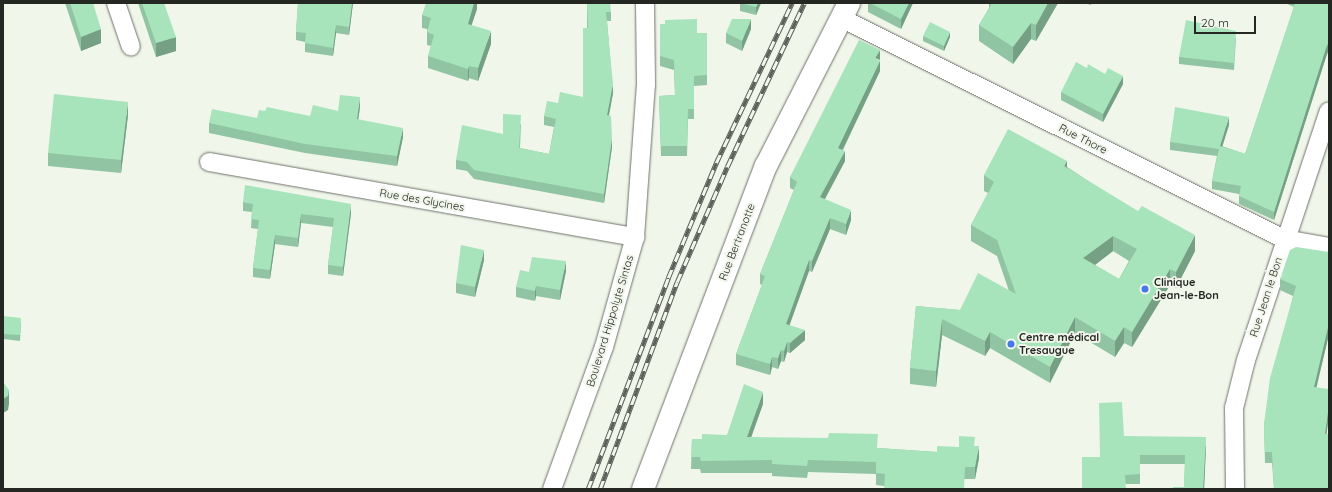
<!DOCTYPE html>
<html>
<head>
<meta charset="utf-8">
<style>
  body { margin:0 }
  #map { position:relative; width:1332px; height:492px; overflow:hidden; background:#f1f6eb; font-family:Quicksand,sans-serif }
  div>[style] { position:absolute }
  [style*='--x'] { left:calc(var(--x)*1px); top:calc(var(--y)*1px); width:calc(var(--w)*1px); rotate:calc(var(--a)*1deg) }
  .roads { filter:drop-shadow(0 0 1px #6d7269) drop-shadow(0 0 1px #6d7269) }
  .street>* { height:18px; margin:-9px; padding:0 9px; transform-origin:9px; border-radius:9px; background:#fff }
  .secondary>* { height:22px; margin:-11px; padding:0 11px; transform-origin:11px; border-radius:11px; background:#fff }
  .rail>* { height:4.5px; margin-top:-2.25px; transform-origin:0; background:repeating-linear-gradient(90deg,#f1f6eb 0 9px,#5d5f59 0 18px); box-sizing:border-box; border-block:1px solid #5d5f59 }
  .wall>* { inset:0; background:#90c4a2 }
  .shaded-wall>* { inset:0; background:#75a084 }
  .building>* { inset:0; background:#a7e4bc }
  .dots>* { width:11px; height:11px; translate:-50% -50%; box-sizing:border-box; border:2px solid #f1f6eb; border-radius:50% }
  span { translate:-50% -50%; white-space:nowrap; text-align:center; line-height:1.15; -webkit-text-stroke:4px #f1f6eb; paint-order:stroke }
  .street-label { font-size:11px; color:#252723 }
  .poi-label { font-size:11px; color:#252723; font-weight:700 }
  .left { translate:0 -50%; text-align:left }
  .frame { position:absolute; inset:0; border:4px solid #252723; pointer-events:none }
  .scale { position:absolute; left:1194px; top:16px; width:62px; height:18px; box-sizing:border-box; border:2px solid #252723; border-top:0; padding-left:5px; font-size:12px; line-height:14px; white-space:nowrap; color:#252723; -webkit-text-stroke:3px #f1f6eb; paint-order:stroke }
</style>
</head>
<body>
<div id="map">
  <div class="roads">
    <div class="street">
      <i style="--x:116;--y:3;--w:46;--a:71.2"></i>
      <i style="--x:841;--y:18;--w:495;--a:26.5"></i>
      <i style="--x:1284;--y:239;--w:46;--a:10.1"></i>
      <i style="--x:209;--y:162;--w:433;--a:10"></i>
      <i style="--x:552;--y:489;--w:151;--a:-69.9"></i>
      <i style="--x:604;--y:347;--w:114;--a:-74.3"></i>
      <i style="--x:635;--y:237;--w:152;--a:-85.9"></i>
      <i style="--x:646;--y:85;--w:82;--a:-90.7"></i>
      <i style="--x:1235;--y:489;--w:81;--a:-90.7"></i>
      <i style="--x:1234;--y:408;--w:49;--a:-76"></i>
      <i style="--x:1246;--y:360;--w:262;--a:-71.6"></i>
    </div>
    <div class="secondary">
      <i style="--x:643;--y:489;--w:346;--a:-69.2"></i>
      <i style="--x:766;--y:166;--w:183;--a:-63"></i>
    </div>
  </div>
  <div class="rail">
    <i style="--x:588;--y:489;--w:226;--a:-69.2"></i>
    <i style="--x:668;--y:278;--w:125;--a:-67.3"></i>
    <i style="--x:716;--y:163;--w:177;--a:-64.6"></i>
    <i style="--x:600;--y:489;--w:221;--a:-69.6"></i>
    <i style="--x:677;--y:282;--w:125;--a:-66.5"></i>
    <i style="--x:727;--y:167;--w:181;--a:-64.8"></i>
  </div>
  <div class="wall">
    <i style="clip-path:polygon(65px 3px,93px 3px,101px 43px,81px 51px)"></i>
    <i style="clip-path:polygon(138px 3px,164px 3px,176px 51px,156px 57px)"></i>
    <i style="clip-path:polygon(298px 3px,353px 3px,349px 35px,336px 33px,333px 56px,305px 52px,305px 42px,296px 40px,296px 32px)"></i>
    <i style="clip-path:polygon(477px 3px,477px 9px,471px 25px,491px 44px,478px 81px,469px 78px,468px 81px,428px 68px,428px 56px,431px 46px,427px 45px,427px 29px,422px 28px,422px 15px)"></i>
    <i style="clip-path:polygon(587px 3px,611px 12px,611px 21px,607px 21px,613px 93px,609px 116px,612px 147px,604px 203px,474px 179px,467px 171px,456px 169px,456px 160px,521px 124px,520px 148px,549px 154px,554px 127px,544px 125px,544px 116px,558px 103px,583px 97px,587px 28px)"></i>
    <i style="clip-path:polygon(740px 3px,761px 3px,756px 15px,740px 11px)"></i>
    <i style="clip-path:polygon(868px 3px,913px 3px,901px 29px,868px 12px)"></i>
    <i style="clip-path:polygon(989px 3px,1058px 3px,1036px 41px,1031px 39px,1013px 64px,979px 41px,979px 25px,989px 8px)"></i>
    <i style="clip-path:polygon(1083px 3px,1092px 3px,1091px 5px)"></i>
    <i style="clip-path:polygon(1285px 3px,1329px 3px,1329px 49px,1326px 57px,1274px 220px,1239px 204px,1239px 194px,1212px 189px,1212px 181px,1217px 156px,1170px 150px,1170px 142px,1229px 125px,1222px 146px,1245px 154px,1294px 7px)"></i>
    <i style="clip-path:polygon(665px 20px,697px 33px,707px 33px,707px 85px,694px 86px,694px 119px,688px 119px,687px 156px,661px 156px,659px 96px,675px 95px,674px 70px,660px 66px,660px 24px,665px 24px)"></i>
    <i style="clip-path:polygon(751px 29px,742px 51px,726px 43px,726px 33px)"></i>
    <i style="clip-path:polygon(923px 36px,950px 37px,944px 51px,923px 41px)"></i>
    <i style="clip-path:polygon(1236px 38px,1234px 70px,1179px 64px,1179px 57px)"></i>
    <i style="clip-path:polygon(880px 60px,880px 71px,843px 150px,845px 161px,825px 199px,851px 220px,846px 235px,830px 229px,812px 272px,809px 271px,789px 325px,805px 340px,790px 353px,787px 352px,784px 362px,781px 361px,778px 369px,772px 367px,770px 375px,736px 365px,736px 354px,762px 285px,760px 284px,760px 274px,794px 190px,790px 188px,790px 177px)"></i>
    <i style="clip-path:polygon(1105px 74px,1123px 84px,1103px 122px,1061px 100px,1061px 92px)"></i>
    <i style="clip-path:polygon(360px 107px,358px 120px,403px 137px,397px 166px,305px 153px,209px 133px,209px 123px,257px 118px,310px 116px)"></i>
    <i style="clip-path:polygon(128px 115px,121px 173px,48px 166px,48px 153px)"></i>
    <i style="clip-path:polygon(evenodd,1067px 167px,1195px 251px,1176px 288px,1170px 285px,1132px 347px,1124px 343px,1115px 357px,1075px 333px,1050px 383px,990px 348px,985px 356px,942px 335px,936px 387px,910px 384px,910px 368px,916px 306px,960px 310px,1009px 291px,997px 256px,971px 241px,971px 225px,988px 193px,984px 191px,984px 175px,1067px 167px,1113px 251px,1129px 261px,1119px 279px,1095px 265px,1113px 251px)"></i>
    <i style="clip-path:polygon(243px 202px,351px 213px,343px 276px,328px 274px,328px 265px,333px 227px,301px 223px,298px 247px,275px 244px,270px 279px,253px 277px,253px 268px,258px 229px,251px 228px,252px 212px,243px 211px)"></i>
    <i style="clip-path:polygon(1329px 252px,1329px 334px,1316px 387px,1329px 416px,1326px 434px,1329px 489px,1274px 489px,1272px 463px,1265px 463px,1264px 424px,1293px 296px,1280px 290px,1280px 279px)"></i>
    <i style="clip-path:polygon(484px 260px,475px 297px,456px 293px,456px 283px)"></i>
    <i style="clip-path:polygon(566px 271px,560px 300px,536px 296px,535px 301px,516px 297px,516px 287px,529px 272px)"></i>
    <i style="clip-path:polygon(3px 316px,21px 323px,20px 341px,3px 339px)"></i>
    <i style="clip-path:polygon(763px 404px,751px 437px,878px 448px,937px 452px,959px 447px,975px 446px,979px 458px,975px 479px,965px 479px,884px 486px,876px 485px,876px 474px,808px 472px,807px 478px,772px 476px,772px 473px,701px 473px,700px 469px,691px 469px,692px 439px,702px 439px,727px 435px)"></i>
    <i style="clip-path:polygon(1124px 436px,1206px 447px,1204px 489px,1173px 489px,1184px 487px,1185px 464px,1140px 464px,1140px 484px,1126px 484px,1100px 457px)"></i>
  </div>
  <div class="shaded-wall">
    <i style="clip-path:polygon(352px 3px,353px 3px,349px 35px,349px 27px)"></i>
    <i style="clip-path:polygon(474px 3px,477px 3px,477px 9px,468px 36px,468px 24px)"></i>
    <i style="clip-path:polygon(758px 3px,761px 3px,756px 15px,756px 7px)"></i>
    <i style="clip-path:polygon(909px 3px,913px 3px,901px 29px,901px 19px)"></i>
    <i style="clip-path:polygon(1048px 3px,1058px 3px,1036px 41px,1036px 25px)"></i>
    <i style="clip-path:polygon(751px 19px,751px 29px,742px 51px,742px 41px)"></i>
    <i style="clip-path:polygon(1031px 23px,1031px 39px,1013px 64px,1013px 47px)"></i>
    <i style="clip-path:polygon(336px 25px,336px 33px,333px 56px,333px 48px)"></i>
    <i style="clip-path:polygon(101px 29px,101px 43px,81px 51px,81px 37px)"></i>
    <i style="clip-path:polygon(491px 31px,491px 44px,478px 81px,478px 68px)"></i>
    <i style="clip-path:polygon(950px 32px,950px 37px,944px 51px,944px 46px)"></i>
    <i style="clip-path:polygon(176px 37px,176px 51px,156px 57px,156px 43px)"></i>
    <i style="clip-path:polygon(1329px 41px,1329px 49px,1326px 57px,1274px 220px,1274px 212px,1326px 48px)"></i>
    <i style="clip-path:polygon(880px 50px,880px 60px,875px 58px)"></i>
    <i style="clip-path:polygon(880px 61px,880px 71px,838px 159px,838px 148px)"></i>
    <i style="clip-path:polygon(469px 66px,469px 78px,468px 81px,468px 69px)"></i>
    <i style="clip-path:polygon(1123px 76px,1123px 84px,1103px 122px,1103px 114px)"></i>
    <i style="clip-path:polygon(613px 84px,613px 93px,607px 124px,607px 115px)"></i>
    <i style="clip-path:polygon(360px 97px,360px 107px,357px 129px,357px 119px)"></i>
    <i style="clip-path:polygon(128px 102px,128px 115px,121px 173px,121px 160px)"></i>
    <i style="clip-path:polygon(1229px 117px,1229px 125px,1220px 154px,1220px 146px)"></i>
    <i style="clip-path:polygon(403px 128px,403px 137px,397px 166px,397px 156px)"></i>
    <i style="clip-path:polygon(612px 138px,612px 147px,604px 203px,604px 194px)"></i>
    <i style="clip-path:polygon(845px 151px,845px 161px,820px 208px,820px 197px)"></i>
    <i style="clip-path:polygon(1067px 161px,1067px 176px,1064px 166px)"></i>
    <i style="clip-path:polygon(351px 204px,351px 213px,343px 276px,343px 267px)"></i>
    <i style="clip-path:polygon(851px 210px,851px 220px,846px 235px,846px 224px)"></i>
    <i style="clip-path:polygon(301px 214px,301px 223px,298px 247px,298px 238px)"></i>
    <i style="clip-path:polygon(830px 218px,830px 229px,812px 272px,812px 261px)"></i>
    <i style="clip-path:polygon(275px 235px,275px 244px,270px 279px,270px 270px)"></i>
    <i style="clip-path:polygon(1195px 235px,1195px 251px,1176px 288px,1176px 272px)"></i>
    <i style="clip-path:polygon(1113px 236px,1113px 251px,1083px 274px,1083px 258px)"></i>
    <i style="clip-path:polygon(484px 250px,484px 260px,475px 297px,475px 287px)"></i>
    <i style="clip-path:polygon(809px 260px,809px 271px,786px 335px,786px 324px)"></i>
    <i style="clip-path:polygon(566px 261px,566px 271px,560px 300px,560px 290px)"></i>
    <i style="clip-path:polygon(1170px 269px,1170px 285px,1132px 347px,1132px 332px)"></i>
    <i style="clip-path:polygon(536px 286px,536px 296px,535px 301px,535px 291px)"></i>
    <i style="clip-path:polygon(1075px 317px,1075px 333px,1050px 383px,1050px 367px)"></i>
    <i style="clip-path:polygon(942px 319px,942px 335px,936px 387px,936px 371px)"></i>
    <i style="clip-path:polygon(1329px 323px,1329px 334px,1314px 398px,1314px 387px)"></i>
    <i style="clip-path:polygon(1124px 327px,1124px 343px,1115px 357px,1115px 341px)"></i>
    <i style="clip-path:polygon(805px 330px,805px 340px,790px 353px,790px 343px)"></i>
    <i style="clip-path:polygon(990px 332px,990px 348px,985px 356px,985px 341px)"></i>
    <i style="clip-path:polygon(787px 342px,787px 352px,784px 362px,784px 351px)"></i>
    <i style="clip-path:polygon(781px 350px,781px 361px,778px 369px,778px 358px)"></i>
    <i style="clip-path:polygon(772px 357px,772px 367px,770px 375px,770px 364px)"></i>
    <i style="clip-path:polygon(9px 390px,9px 404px,8px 410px,3px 413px,3px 399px)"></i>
    <i style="clip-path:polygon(763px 392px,763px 404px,747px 449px,747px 437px)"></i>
    <i style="clip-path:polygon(1329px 404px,1329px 416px,1325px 445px,1325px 434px)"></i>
    <i style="clip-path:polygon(1206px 437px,1206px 447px,1204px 489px,1203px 489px)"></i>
    <i style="clip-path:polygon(979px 446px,979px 458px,975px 479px,975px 467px)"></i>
  </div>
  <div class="building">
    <i style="clip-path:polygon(70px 3px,93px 3px,101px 29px,81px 37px)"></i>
    <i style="clip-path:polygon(142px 3px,164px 3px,176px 37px,156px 43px)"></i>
    <i style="clip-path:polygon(298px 3px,352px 3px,349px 27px,336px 25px,333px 48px,305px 43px,306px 33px,296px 32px)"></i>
    <i style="clip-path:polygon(426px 3px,474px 3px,468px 24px,491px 31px,478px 68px,469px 66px,468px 69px,428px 56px,434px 35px,427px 32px,431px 18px,422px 15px)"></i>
    <i style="clip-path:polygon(587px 3px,610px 3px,611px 12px,606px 12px,613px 84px,607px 115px,611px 116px,612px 138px,604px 194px,474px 170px,467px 162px,456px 160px,462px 125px,503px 134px,503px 114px,521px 115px,519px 148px,549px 154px,556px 119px,544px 116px,547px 101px,558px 103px,560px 92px,583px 97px,583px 28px,588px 28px)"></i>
    <i style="clip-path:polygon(740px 3px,758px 3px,756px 7px)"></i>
    <i style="clip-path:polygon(870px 3px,909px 3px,901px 19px)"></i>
    <i style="clip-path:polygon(992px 3px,1048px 3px,1036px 25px,1031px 23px,1013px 47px,979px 25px)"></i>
    <i style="clip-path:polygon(1295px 3px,1329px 3px,1329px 41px,1326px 48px,1274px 212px,1239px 196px,1241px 186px,1212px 181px,1219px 149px,1170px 142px,1175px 107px,1229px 117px,1220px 146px,1245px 154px)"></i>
    <i style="clip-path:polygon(697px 19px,697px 33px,707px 33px,707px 75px,694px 76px,694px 109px,688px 109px,687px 146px,661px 146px,659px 96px,675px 95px,674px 60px,660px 56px,660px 24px,665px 24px,665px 20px)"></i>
    <i style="clip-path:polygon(732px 19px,751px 19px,742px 41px,726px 33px)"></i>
    <i style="clip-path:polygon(1186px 20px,1236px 31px,1234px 63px,1179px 57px)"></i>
    <i style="clip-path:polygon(930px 22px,950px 32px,944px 46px,923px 36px)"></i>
    <i style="clip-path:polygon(859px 40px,880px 50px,875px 58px,880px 61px,838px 148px,845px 151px,820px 197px,851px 210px,846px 224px,830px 218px,812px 261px,809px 260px,786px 324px,805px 330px,790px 343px,787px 342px,784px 351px,781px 350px,778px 358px,772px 357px,770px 364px,736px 354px,765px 276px,760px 274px,797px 182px,790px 177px)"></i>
    <i style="clip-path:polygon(1076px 62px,1087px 68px,1088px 64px,1105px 74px,1108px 68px,1123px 76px,1103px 114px,1061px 92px)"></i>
    <i style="clip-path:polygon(54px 94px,128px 102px,121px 160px,48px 153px)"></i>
    <i style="clip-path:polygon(340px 95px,360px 97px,357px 119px,403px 128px,397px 156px,305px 144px,209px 123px,212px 109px,257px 118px,259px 110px,265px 111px,267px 107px,310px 116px,313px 105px,338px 111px)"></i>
    <i style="clip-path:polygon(evenodd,1008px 129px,1067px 161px,1064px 166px,1138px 211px,1142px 206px,1195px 235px,1176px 272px,1170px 269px,1132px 332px,1124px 327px,1115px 341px,1075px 317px,1050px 367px,990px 332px,985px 341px,942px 319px,936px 371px,910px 368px,916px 306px,960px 310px,978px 273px,1016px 294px,997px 240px,971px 225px,994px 182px,984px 175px,1008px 129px,1113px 236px,1137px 249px,1119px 279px,1083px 258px,1113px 236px)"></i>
    <i style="clip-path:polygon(245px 185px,351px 204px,343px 267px,328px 265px,334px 218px,301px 214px,298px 238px,275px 235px,270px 270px,253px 268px,259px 220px,251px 219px,253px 204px,243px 202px)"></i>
    <i style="clip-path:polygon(461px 245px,484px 250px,475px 287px,456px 283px)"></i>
    <i style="clip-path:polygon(1296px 247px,1329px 252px,1329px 323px,1314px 387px,1329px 389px,1329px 404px,1325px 434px,1328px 434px,1329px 489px,1274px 489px,1272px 452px,1265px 452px,1264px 424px,1270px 378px,1296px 286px,1280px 279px,1290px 250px)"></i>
    <i style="clip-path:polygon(532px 257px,566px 261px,560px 290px,536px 286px,535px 291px,516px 287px,520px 270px,529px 272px)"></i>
    <i style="clip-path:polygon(3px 316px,21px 318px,20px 335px,3px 334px)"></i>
    <i style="clip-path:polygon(3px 382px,9px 390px,8px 396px,3px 399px)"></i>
    <i style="clip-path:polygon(744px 384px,763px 392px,747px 437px,828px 438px,829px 433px,878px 434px,877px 448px,937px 452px,937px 446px,959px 447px,959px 436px,975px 437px,974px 446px,979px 446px,975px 467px,965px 467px,964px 489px,884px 489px,885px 474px,876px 473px,876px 459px,876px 462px,808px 460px,807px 466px,772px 464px,772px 460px,701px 461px,700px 457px,691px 457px,692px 439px,702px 439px,702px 434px,727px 435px)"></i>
    <i style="clip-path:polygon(1122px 402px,1124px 436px,1206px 437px,1203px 489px,1173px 489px,1173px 487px,1184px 487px,1185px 455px,1140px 455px,1140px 474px,1125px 475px,1126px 489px,1082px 489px,1082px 457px,1100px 457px,1099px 403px)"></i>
  </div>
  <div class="dots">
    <i style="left:1145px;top:289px;background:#4578ea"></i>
    <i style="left:1011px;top:344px;background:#4578ea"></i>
  </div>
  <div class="street-label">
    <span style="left:1083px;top:139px;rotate:27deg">Rue Thore</span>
    <span style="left:422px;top:200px;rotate:10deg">Rue des Glycines</span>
    <span style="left:737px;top:242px;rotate:-69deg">Rue Bertranotte</span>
    <span style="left:1266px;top:297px;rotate:-72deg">Rue Jean le Bon</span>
    <span style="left:610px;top:321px;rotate:-73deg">Boulevard Hippolyte Sintas</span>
  </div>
  <div class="poi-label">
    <span class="left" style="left:1154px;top:289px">Clinique<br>Jean-le-Bon</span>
    <span class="left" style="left:1019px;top:344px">Centre médical<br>Tresaugue</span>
  </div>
  <div class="frame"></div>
  <div class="scale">20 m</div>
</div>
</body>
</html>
